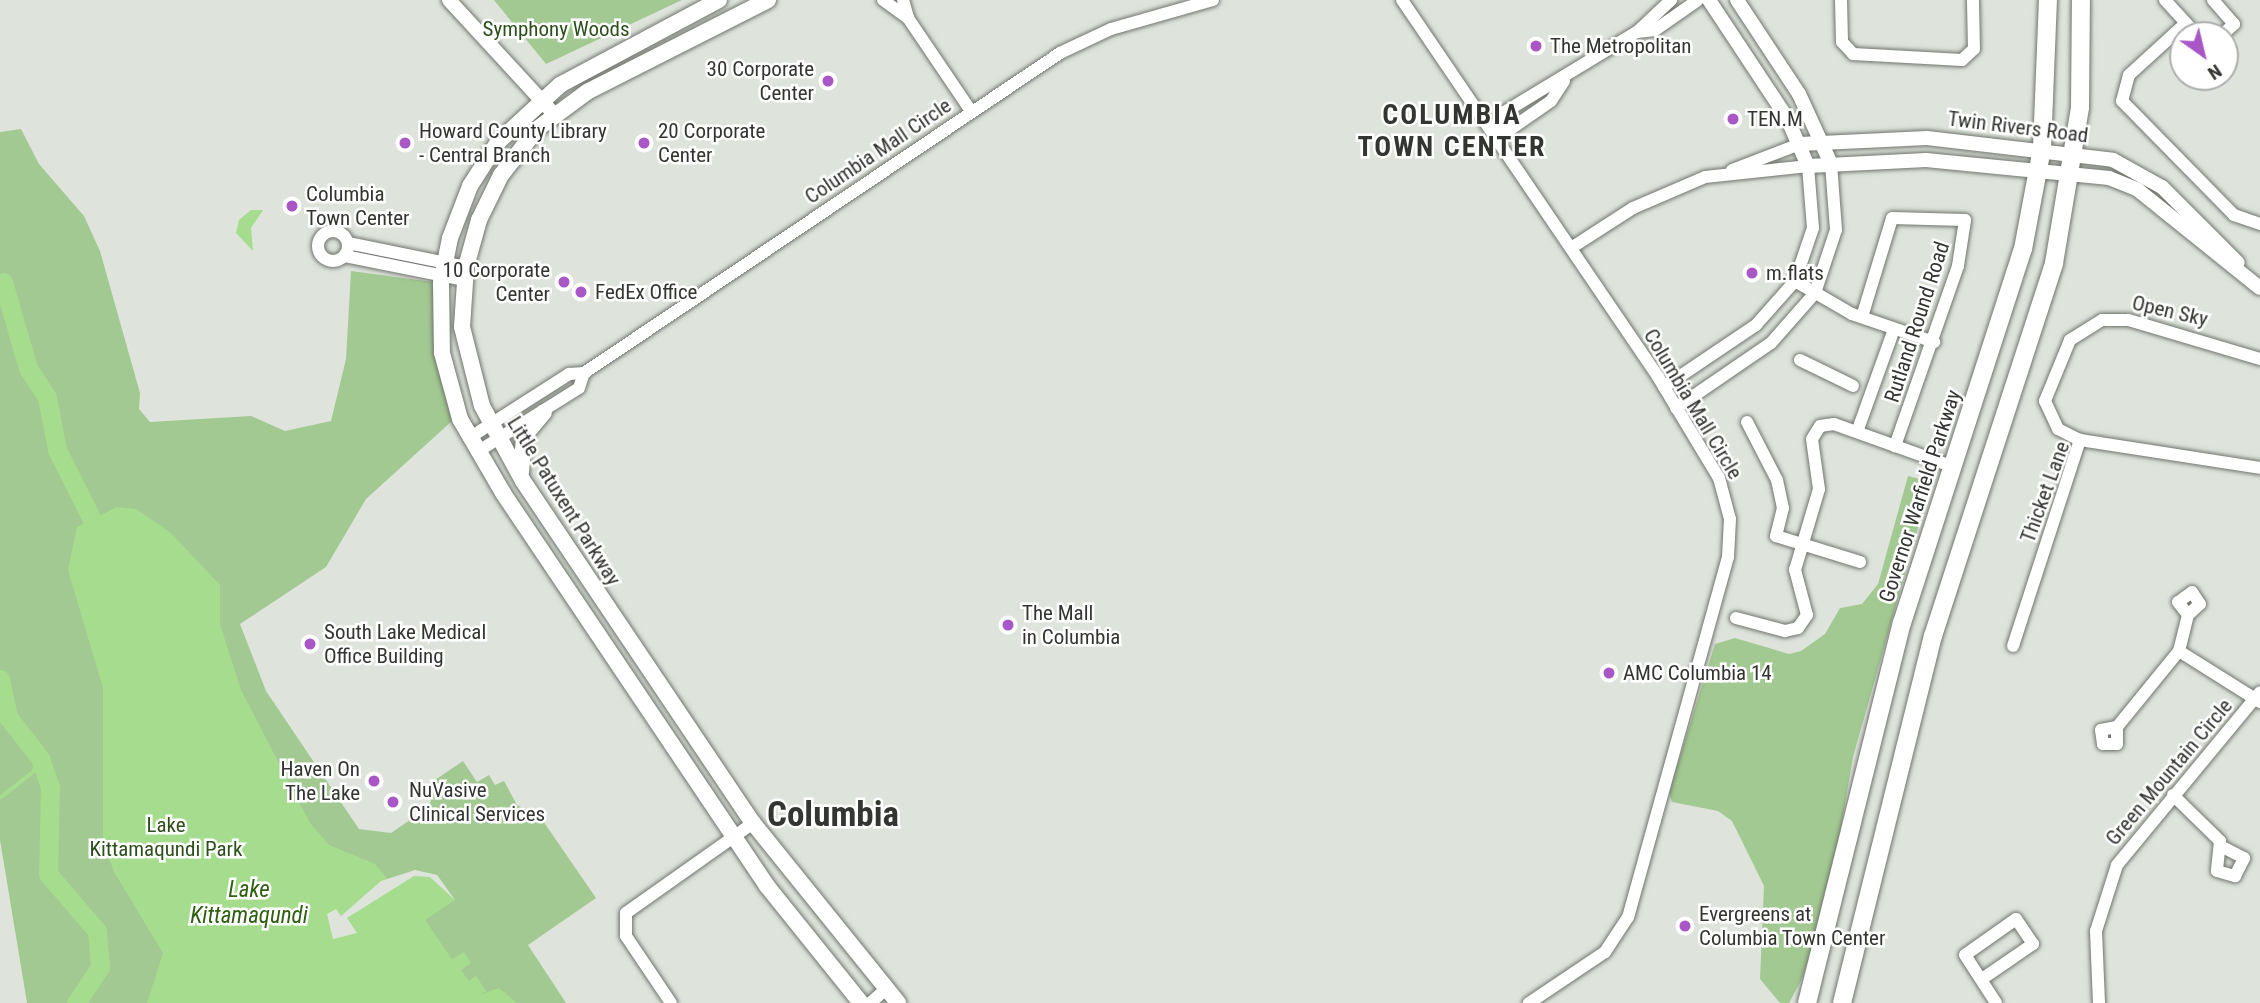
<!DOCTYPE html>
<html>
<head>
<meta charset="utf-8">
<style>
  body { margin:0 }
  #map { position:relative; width:2260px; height:1003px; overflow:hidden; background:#dee4dc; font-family:"Roboto Condensed",sans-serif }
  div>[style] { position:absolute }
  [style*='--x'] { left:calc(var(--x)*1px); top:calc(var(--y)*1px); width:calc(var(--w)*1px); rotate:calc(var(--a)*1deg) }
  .green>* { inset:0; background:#a3c992 }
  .water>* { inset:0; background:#a5dc8d }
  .pier>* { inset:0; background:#dee4dc }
  .stream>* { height:3.5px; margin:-1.75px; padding:0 1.75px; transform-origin:1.75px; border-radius:1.75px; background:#a5dc8d }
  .river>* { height:19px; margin:-9.5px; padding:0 9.5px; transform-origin:9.5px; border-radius:9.5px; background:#a5dc8d }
  .roads { filter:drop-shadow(0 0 2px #70756d) drop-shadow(0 0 2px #70756d) }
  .minor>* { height:12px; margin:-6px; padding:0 6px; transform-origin:6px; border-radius:6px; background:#fff }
  .minor>.ring { margin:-6px; padding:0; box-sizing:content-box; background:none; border:12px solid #fff; border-radius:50% }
  .tertiary>* { height:14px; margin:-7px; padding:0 7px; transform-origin:7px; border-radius:7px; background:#fff }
  .secondary>* { height:16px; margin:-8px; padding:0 8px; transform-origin:8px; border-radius:8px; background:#fff }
  .primary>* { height:18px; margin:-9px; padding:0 9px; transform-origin:9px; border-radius:9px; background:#fff }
  .dots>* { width:19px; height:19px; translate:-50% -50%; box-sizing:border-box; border:4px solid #fff; border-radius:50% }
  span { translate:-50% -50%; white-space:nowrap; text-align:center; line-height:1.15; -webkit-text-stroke:5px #fff; paint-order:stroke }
  .park-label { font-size:21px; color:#2c4f1b }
  .poi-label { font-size:21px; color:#323531 }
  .left { translate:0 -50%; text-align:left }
  .right { translate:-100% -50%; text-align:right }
  .street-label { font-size:21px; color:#323531 }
  .water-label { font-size:23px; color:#2f6012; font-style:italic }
  .district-label { font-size:28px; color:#323531; font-weight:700; letter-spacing:2px }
  .town-label { font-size:35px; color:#323531; font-weight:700 }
  .north { position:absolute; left:2169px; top:21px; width:70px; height:70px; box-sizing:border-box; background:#fff; border:2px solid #adaead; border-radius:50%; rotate:146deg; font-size:19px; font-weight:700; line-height:28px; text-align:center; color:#323531 }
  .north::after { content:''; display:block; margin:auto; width:24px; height:32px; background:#a957c6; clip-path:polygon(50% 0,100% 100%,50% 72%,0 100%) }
</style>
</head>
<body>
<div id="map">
  <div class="green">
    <i style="clip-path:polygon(494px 0,682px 0,546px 64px)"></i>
    <i style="clip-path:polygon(21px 129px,39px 164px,84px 216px,100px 251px,140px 393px,139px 409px,150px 422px,251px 416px,285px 431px,331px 421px,346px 359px,351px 271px,441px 283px,452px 421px,366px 499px,326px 567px,240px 624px,266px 691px,359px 829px,391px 833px,429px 807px,432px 796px,426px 786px,463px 761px,477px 782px,489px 775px,495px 785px,504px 781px,517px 805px,541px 818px,596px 898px,528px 945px,566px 1003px,27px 1003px,0 840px,0 132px)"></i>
    <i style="clip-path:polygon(1908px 476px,1931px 482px,1853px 757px,1829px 898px,1802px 979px,1789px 1003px,1780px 1003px,1760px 979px,1764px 886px,1732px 821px,1718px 811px,1672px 802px,1669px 792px,1715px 644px,1735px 638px,1789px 654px,1801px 651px,1825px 634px,1840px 608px,1862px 604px,1878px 584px)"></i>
  </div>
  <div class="water">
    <i style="clip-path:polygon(251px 210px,263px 210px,251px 228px,253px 251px,236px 233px,239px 220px)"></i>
    <i style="clip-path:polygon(117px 507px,136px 509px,170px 532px,220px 585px,220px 624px,241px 690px,310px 823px,329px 845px,375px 864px,390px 882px,415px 870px,437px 875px,455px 900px,425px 920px,452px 959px,464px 952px,471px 963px,461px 970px,469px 981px,476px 976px,486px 991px,479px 995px,499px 988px,517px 1003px,147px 1003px,163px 953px,114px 872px,103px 842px,103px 688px,68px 570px,77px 527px)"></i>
  </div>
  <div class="pier">
    <i style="clip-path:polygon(415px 870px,437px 875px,455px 900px,430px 877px,414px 876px,347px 918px,357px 933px,333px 939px,327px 914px,336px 909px,341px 916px,381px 881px)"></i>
  </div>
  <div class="stream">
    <i style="--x:0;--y:798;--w:42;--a:-38.2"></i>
    <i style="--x:33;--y:772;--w:16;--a:-63"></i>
  </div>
  <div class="river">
    <i style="--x:3;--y:282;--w:90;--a:73.8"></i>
    <i style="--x:28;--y:368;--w:35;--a:57"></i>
    <i style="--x:47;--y:397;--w:54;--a:79.3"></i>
    <i style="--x:57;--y:450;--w:100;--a:63.2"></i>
    <i style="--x:0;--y:679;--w:39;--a:78"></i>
    <i style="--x:8;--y:717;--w:52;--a:52"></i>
    <i style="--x:40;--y:758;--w:31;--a:71"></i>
    <i style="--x:50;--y:787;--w:87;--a:91.3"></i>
    <i style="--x:48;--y:874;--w:75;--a:49.3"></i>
    <i style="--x:97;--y:931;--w:36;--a:85"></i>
    <i style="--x:100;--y:967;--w:43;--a:123.7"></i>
  </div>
  <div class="roads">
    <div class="minor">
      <i style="--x:883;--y:0;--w:31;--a:36"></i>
      <i style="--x:903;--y:0;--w:19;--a:74"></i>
      <i style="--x:908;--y:18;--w:112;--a:55.9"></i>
      <i style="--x:1402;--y:0;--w:456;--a:55.8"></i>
      <i style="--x:1658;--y:377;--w:118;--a:58.9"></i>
      <i style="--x:1719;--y:478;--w:42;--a:75"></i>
      <i style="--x:1730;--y:519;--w:38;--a:93"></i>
      <i style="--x:1728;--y:557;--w:374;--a:105.5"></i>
      <i style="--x:1628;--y:917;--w:42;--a:123.3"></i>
      <i style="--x:1605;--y:952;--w:92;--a:146.1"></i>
      <i style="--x:1841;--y:0;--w:42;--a:88.6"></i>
      <i style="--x:1842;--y:42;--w:16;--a:47"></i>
      <i style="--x:1853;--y:54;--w:109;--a:3.2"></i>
      <i style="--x:1962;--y:60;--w:16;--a:-43"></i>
      <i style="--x:1974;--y:49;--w:49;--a:-91.2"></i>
      <i style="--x:2165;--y:0;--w:47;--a:47.6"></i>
      <i style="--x:2213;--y:0;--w:32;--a:49"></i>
      <i style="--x:2234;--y:24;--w:16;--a:137"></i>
      <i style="--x:2186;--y:23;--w:77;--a:137.6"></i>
      <i style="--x:2129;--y:75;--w:27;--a:105"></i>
      <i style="--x:2122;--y:101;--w:160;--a:45.5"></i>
      <i style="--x:2234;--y:215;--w:28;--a:19"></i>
      <i style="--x:1637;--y:32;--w:18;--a:-6"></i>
      <i style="--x:1655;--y:30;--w:52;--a:-34.9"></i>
      <i style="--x:1493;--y:131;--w:21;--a:-61"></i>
      <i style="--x:1503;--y:113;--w:157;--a:-31.2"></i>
      <i style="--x:1637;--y:32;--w:47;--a:-43.3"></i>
      <i style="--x:1493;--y:131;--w:19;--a:-9"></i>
      <i style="--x:1512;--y:128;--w:47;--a:-34.7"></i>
      <i style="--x:1551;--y:101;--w:24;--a:-57"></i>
      <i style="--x:1732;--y:170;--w:73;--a:-20.9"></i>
      <i class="ring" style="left:318px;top:231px;width:18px;height:18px"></i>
      <i style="--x:348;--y:243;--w:120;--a:11.5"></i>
      <i style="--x:1571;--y:248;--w:74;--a:-32.8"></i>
      <i style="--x:1633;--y:208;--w:78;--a:-23.3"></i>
      <i style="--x:1705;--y:177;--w:104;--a:-6.1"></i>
      <i style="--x:1808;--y:166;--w:62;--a:85.4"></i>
      <i style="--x:1813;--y:228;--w:56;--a:108.8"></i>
      <i style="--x:1795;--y:281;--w:59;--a:131.6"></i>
      <i style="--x:1756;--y:325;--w:111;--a:146"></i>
      <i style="--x:345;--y:256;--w:121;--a:11.4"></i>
      <i style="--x:1795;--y:281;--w:66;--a:30.1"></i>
      <i style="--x:1852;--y:314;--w:87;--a:18.9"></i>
      <i style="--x:1862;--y:317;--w:103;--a:-73.1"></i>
      <i style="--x:1892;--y:218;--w:73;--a:1.6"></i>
      <i style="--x:1965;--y:220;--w:47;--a:98.7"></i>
      <i style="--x:1958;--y:266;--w:191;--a:109.3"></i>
      <i style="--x:2260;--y:359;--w:138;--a:-163.5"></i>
      <i style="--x:2128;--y:320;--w:26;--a:180"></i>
      <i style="--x:2102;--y:320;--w:38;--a:148"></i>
      <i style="--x:2070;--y:340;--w:66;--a:112.3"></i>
      <i style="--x:2045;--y:401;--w:31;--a:65"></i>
      <i style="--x:2058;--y:429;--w:25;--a:27"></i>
      <i style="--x:2080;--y:440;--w:182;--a:8.8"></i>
      <i style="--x:1800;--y:360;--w:59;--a:26.1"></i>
      <i style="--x:1676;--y:408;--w:115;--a:-34.4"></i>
      <i style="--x:1771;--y:343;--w:67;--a:-48.7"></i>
      <i style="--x:1815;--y:293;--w:66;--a:-71.6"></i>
      <i style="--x:1836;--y:230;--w:66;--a:-94.3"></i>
      <i style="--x:1747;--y:422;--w:65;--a:62.7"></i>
      <i style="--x:1777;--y:480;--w:29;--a:78"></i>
      <i style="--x:1783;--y:508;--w:29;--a:104"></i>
      <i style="--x:1776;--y:536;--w:88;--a:17.2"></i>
      <i style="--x:1857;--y:432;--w:109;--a:-70.2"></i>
      <i style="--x:469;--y:438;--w:119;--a:-32.6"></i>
      <i style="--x:569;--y:374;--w:15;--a:-4"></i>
      <i style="--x:584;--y:373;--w:574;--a:-33.91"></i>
      <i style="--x:1060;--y:53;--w:56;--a:-25.2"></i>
      <i style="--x:1111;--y:29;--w:106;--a:-15.9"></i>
      <i style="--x:477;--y:452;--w:120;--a:-32.1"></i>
      <i style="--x:579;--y:388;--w:16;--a:-72"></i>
      <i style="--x:1736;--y:618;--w:51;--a:14.9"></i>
      <i style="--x:1785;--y:631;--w:13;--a:-13"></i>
      <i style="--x:1798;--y:628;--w:16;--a:-55"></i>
      <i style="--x:1807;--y:615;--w:47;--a:-104.9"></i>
      <i style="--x:1795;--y:570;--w:84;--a:-73.5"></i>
      <i style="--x:1819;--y:489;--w:50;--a:-98"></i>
      <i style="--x:1812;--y:439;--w:15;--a:-58"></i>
      <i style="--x:1820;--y:426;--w:14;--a:-8"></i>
      <i style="--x:1834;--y:424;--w:124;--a:19.7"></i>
      <i style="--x:2013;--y:646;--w:217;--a:-72"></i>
      <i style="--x:2179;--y:651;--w:96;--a:32.2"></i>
      <i style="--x:2117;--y:727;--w:17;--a:90"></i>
      <i style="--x:2117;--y:744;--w:14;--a:180"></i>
      <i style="--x:2103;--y:744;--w:14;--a:-98"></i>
      <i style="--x:2101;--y:730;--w:16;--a:-11"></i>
      <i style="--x:2117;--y:727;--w:98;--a:-50.8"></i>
      <i style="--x:2179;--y:651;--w:37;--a:-76"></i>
      <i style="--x:2188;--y:615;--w:16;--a:-43"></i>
      <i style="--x:2200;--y:604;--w:14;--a:-124"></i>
      <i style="--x:2192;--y:592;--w:17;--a:144"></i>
      <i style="--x:2178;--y:602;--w:16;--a:52"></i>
      <i style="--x:2173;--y:795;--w:66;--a:44.4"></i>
      <i style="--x:2220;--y:841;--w:30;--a:96"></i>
      <i style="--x:2217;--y:871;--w:19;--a:16"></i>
      <i style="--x:2235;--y:876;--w:20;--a:-63"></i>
      <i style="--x:2244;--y:858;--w:22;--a:-153"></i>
      <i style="--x:1982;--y:979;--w:62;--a:-34.5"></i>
      <i style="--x:2033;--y:944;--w:30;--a:-124"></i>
      <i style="--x:2016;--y:919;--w:62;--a:144.8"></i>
      <i style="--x:1965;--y:955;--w:57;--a:57.1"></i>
      <i style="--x:671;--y:1003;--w:81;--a:-123.9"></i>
      <i style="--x:626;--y:936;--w:23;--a:-90"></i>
      <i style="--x:626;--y:913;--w:156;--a:-35.3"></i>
      <i style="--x:870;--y:1003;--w:20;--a:-41"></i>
      <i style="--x:2099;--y:1003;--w:72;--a:-92.4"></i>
      <i style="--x:2096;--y:931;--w:69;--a:-72.3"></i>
      <i style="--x:2117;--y:865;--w:224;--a:-50.4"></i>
    </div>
    <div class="tertiary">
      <i style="--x:449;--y:0;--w:155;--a:47.4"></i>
      <i style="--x:1709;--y:0;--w:141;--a:56.5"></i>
      <i style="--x:1787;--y:118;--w:52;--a:66.4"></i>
      <i style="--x:1808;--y:166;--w:118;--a:-2.9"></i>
      <i style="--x:1926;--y:160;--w:184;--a:5.6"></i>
      <i style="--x:2109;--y:178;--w:31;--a:22"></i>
      <i style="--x:2138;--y:190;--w:156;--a:38.8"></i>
      <i style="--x:1737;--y:0;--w:113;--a:56.6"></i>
      <i style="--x:1799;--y:94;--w:77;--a:65.4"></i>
      <i style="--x:1800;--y:144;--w:127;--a:-2.7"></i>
      <i style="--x:1927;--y:138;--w:187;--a:6.7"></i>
      <i style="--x:2113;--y:160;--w:56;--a:28.9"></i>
      <i style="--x:2162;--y:187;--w:107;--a:45"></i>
    </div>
    <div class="secondary">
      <i style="--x:719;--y:0;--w:180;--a:151.9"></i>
      <i style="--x:560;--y:85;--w:84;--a:137.4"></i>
      <i style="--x:498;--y:142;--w:52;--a:122.5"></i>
      <i style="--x:470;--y:186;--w:56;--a:111"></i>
      <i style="--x:450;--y:238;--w:46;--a:101.3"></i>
      <i style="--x:441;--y:283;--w:70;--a:89.2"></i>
      <i style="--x:442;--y:353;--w:68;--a:74.7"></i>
      <i style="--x:460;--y:419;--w:86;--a:59.8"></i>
      <i style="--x:503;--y:493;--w:473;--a:56.1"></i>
      <i style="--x:767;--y:886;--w:150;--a:51.2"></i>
      <i style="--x:768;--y:0;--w:203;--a:153.1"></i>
      <i style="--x:587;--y:92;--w:62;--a:143.5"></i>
      <i style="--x:537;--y:129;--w:58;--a:128"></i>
      <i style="--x:501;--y:175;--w:50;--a:116.1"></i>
      <i style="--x:479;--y:220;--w:49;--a:105.5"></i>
      <i style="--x:466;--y:267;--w:60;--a:93.8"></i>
      <i style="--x:462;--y:327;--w:81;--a:75.8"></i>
      <i style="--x:482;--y:406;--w:85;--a:61.3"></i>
      <i style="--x:523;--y:481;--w:412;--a:56.1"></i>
      <i style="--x:753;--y:823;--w:231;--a:51.1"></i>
      <i style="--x:521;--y:472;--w:36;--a:-85"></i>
      <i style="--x:524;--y:436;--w:31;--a:-50"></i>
    </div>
    <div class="primary">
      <i style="--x:1807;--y:1003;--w:392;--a:-76"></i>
      <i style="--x:1902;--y:623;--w:393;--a:-72.1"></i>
      <i style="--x:2023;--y:249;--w:103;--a:-79.3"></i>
      <i style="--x:2042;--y:148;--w:148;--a:-87.7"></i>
      <i style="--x:1842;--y:1003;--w:378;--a:-76.1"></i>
      <i style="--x:1933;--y:636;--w:392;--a:-72"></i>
      <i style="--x:2054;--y:263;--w:158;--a:-80.5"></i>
      <i style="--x:2080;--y:107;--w:107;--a:-89.5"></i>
    </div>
  </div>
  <div class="dots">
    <i style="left:1536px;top:46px;background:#a957c6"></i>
    <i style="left:828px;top:81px;background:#a957c6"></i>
    <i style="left:1733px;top:119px;background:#a957c6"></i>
    <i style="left:405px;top:143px;background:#a957c6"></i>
    <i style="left:644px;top:143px;background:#a957c6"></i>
    <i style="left:292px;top:206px;background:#a957c6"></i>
    <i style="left:1752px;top:273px;background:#a957c6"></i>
    <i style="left:564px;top:282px;background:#a957c6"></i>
    <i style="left:581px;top:292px;background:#a957c6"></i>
    <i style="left:1008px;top:625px;background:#a957c6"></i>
    <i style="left:310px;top:644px;background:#a957c6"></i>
    <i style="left:1609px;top:673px;background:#a957c6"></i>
    <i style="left:374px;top:781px;background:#a957c6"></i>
    <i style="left:393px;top:802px;background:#a957c6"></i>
    <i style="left:1685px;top:926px;background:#a957c6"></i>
  </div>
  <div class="park-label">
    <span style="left:556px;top:29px">Symphony Woods</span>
    <span style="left:166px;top:837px">Lake<br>Kittamaqundi Park</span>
  </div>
  <div class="poi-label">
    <span class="left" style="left:1550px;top:46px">The Metropolitan</span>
    <span class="right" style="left:814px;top:81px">30 Corporate<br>Center</span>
    <span class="left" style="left:1747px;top:119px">TEN.M</span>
    <span class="left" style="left:419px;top:143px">Howard County Library<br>- Central Branch</span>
    <span class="left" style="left:658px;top:143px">20 Corporate<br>Center</span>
    <span class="left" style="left:306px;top:206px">Columbia<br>Town Center</span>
    <span class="right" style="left:550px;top:282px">10 Corporate<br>Center</span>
    <span class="left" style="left:1766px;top:273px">m.flats</span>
    <span class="left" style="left:595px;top:292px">FedEx Office</span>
    <span class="left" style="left:1022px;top:625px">The Mall<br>in Columbia</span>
    <span class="left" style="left:324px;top:644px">South Lake Medical<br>Office Building</span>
    <span class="left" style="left:1623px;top:673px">AMC Columbia 14</span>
    <span class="right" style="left:360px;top:781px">Haven On<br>The Lake</span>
    <span class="left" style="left:409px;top:802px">NuVasive<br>Clinical Services</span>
    <span class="left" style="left:1699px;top:926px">Evergreens at<br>Columbia Town Center</span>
  </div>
  <div class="street-label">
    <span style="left:2018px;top:127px;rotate:7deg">Twin Rivers Road</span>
    <span style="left:878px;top:151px;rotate:-34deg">Columbia Mall Circle</span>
    <span style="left:2170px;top:311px;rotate:13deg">Open Sky</span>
    <span style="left:1917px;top:322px;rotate:-72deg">Rutland Round Road</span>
    <span style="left:1693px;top:404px;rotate:59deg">Columbia Mall Circle</span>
    <span style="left:2045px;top:492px;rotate:-70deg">Thicket Lane</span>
    <span style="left:1920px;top:496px;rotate:-72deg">Governor Warfield Parkway</span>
    <span style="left:564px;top:501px;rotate:58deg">Little Patuxent Parkway</span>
    <span style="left:2169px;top:772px;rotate:-50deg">Green Mountain Circle</span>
  </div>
  <div class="water-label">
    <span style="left:249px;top:903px">Lake<br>Kittamaqundi</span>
  </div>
  <div class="district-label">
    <span style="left:1452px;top:131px">COLUMBIA<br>TOWN CENTER</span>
  </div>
  <div class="town-label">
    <span style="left:833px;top:815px">Columbia</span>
  </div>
  <div class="north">N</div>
</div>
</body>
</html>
